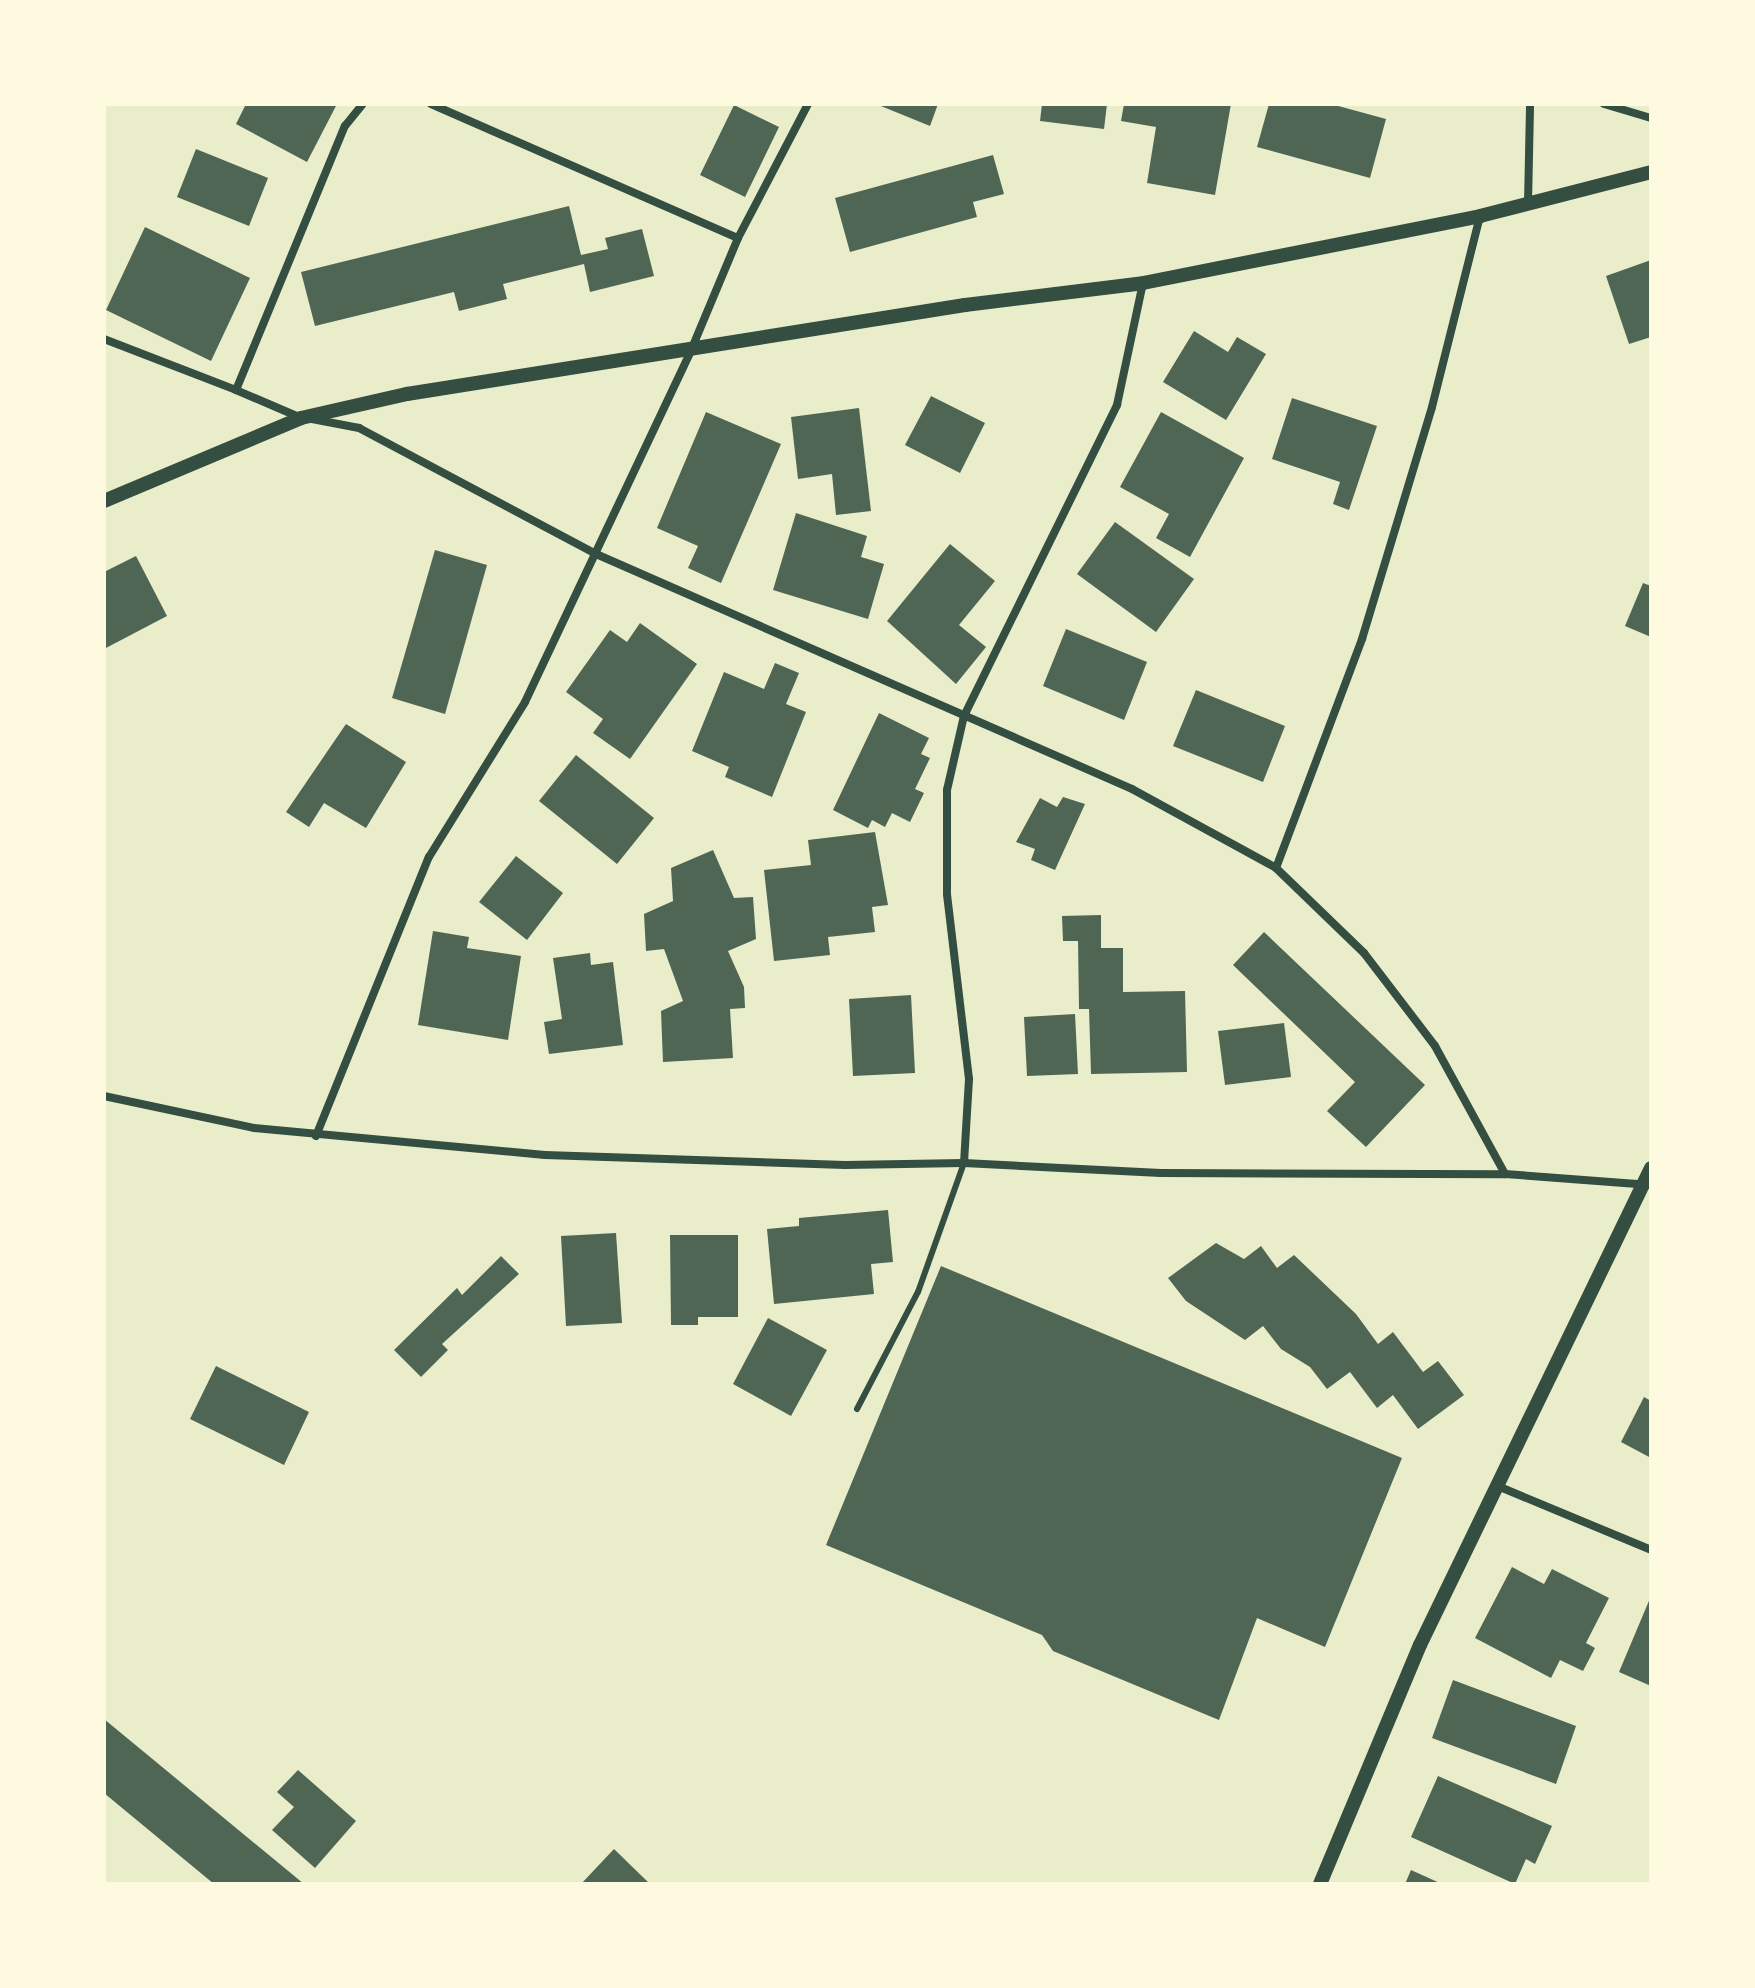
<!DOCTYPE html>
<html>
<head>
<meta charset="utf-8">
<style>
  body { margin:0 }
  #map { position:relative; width:1755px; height:1988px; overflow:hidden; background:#e9edc9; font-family:"Archivo Narrow",sans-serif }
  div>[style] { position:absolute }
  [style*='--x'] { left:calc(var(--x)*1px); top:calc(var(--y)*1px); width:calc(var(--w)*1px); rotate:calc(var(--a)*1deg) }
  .building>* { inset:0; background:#4f6655 }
  .service>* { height:6px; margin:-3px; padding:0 3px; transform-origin:3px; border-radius:3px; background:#344e41 }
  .minor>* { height:8px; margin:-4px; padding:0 4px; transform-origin:4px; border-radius:4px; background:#344e41 }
  .tertiary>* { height:14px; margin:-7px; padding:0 7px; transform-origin:7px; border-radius:7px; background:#344e41 }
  span { translate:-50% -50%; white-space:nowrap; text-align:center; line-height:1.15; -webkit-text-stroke:8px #fefae0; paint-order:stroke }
  .frame { position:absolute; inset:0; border:106px solid #fefae0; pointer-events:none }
</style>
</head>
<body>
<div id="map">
  <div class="building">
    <i style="clip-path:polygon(246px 104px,337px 104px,307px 162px,236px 124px)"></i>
    <i style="clip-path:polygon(876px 104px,938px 104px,930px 126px)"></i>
    <i style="clip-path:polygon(1042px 104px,1107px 104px,1104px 129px,1040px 121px)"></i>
    <i style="clip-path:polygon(1124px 104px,1231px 104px,1215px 195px,1147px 183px,1156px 127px,1121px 121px)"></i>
    <i style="clip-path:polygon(1269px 104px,1331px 104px,1386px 119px,1370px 178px,1257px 147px)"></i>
    <i style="clip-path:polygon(734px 105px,779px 127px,745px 197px,700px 175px)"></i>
    <i style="clip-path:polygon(196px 149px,268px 178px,249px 226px,177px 197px)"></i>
    <i style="clip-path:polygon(993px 155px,1004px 194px,973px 202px,977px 217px,850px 252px,835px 198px)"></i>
    <i style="clip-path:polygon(569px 206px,581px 255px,608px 249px,605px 238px,642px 229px,654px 276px,590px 292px,584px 264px,503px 284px,507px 299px,459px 311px,454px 292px,315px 326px,301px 272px)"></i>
    <i style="clip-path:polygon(145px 227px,250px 278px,211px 361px,106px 310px)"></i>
    <i style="clip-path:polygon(1651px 260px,1651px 337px,1629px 344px,1606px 276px)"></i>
    <i style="clip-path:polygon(1194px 331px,1228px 352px,1237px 337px,1266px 354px,1226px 420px,1163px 382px)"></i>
    <i style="clip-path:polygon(931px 396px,985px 423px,960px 473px,905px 445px)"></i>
    <i style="clip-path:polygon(1292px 398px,1377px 426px,1349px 510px,1333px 504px,1340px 482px,1272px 459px)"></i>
    <i style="clip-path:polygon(859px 408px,871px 511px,836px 515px,832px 474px,798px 479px,791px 417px)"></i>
    <i style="clip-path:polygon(706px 412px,781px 444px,721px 583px,688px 568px,698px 546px,657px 528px)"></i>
    <i style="clip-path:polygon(1161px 412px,1244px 458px,1190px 557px,1156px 538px,1169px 514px,1120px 487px)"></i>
    <i style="clip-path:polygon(796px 513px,867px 536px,861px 557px,884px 564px,868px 619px,773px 590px)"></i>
    <i style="clip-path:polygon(1115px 522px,1194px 579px,1156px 632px,1077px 574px)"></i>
    <i style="clip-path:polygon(950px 544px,995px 581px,959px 625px,986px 647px,956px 684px,887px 621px)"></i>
    <i style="clip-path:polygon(435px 550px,487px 565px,445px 714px,392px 698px)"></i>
    <i style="clip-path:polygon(136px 556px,167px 616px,104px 649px,104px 572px)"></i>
    <i style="clip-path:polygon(1643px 583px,1651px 586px,1651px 637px,1625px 626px)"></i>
    <i style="clip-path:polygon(640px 623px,697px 664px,630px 759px,593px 733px,603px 719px,566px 692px,610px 630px,627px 642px)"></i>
    <i style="clip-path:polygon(1066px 629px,1147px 662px,1124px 720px,1043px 686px)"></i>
    <i style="clip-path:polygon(775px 663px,799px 673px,786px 704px,806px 712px,772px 797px,725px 777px,729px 767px,692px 751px,724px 672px,764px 689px)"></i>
    <i style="clip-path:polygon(1196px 690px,1285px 726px,1263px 782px,1173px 746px)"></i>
    <i style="clip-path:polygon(879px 713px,929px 738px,921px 754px,930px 758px,915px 789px,924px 793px,910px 822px,892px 813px,885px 827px,872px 820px,868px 828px,833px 810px)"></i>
    <i style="clip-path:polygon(346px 724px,406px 762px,366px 828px,324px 803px,309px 827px,286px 812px)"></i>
    <i style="clip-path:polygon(576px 755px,654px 818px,617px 864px,539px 801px)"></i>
    <i style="clip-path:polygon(1063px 797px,1085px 804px,1055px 870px,1031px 860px,1035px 849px,1016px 842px,1040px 798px,1057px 807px)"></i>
    <i style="clip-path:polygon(875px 832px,888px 905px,872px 907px,875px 932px,828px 937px,830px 955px,774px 961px,764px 870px,811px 865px,808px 840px)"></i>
    <i style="clip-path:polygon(713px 850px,734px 898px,753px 897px,756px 939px,728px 951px,744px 987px,745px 1008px,730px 1009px,733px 1058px,663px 1062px,661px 1011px,683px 1001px,664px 949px,646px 951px,644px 914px,673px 901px,671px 868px)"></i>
    <i style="clip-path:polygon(516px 856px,563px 893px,527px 940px,479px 902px)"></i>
    <i style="clip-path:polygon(1101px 915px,1101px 948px,1123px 948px,1123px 992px,1185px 991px,1187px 1072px,1091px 1074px,1089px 1009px,1079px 1009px,1078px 941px,1063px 941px,1062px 916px)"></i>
    <i style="clip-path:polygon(433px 931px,469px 937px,467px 948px,521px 956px,508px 1040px,418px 1025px)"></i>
    <i style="clip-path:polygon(1264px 932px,1425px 1085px,1366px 1147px,1327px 1111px,1355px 1082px,1233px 965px)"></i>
    <i style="clip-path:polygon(590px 953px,591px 965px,613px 962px,623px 1045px,549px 1054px,544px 1022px,562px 1019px,553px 958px)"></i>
    <i style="clip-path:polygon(911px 995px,915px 1073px,853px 1076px,849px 999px)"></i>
    <i style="clip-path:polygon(1075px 1014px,1078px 1074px,1027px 1076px,1024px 1017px)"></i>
    <i style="clip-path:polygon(1284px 1023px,1291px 1077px,1225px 1085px,1218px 1031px)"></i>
    <i style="clip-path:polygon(888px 1210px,893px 1262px,871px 1264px,874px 1294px,774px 1304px,767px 1229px,799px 1226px,799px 1218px)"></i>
    <i style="clip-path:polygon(616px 1233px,622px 1323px,566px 1326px,561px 1236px)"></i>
    <i style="clip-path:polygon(670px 1235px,738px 1235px,738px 1317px,698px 1317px,698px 1325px,671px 1325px)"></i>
    <i style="clip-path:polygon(1216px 1243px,1244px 1259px,1261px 1246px,1277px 1268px,1294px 1255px,1356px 1314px,1378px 1344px,1393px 1332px,1423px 1372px,1438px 1361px,1464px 1395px,1418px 1429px,1393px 1395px,1377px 1408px,1350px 1372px,1327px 1389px,1310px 1367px,1281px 1349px,1263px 1326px,1245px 1340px,1186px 1301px,1168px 1278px)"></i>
    <i style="clip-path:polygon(501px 1256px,519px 1274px,442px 1344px,448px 1350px,421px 1377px,394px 1350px,457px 1288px,462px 1295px)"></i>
    <i style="clip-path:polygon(941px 1266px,1402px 1458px,1325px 1647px,1257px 1618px,1219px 1720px,1053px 1651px,1042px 1635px,826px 1545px)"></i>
    <i style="clip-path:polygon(768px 1318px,827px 1350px,791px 1416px,733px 1384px)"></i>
    <i style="clip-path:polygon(216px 1366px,309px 1412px,284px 1465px,190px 1419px)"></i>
    <i style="clip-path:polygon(1644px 1397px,1651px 1401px,1651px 1458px,1621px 1442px)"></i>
    <i style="clip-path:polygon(1512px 1567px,1544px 1584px,1552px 1569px,1609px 1598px,1586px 1643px,1595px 1648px,1583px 1671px,1560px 1660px,1551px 1678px,1475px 1638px)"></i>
    <i style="clip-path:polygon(1651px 1596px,1651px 1686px,1619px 1672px)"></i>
    <i style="clip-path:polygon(1453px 1680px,1576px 1726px,1556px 1784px,1432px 1738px)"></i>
    <i style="clip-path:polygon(104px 1719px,304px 1884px,214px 1884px,104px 1793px)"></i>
    <i style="clip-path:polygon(298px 1770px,356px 1821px,315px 1868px,272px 1830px,294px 1807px,277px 1792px)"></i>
    <i style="clip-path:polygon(1438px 1776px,1552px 1826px,1535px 1864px,1526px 1859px,1515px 1884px,1411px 1837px)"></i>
    <i style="clip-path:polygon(614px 1849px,650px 1884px,581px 1884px)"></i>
    <i style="clip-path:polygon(1411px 1870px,1442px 1884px,1405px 1884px)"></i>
  </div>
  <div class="service">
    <i style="--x:857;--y:1409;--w:132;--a:-62.5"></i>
    <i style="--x:918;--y:1292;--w:137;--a:-70.4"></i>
  </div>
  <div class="minor">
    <i style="--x:431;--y:104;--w:335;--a:23.6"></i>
    <i style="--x:1604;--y:104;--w:49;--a:16.6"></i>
    <i style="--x:1528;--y:203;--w:99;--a:-88.8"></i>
    <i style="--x:104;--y:339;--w:142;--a:21.1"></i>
    <i style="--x:299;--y:417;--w:69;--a:-156.8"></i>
    <i style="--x:236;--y:390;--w:286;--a:-67.6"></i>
    <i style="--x:345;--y:126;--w:28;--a:-51"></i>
    <i style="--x:312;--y:419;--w:48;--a:10.8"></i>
    <i style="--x:359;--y:428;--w:268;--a:28"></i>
    <i style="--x:596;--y:554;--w:585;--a:23.67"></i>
    <i style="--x:1132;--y:789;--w:164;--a:28.7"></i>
    <i style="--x:1276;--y:868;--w:122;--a:44"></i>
    <i style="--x:1364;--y:953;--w:117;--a:52.6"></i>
    <i style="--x:1435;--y:1046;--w:146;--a:61.3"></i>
    <i style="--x:1276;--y:868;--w:245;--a:-69.4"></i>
    <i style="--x:1362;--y:639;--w:242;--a:-73.2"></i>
    <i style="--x:1432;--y:407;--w:197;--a:-75.9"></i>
    <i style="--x:104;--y:1096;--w:153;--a:12"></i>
    <i style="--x:254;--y:1128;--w:292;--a:5.3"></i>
    <i style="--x:545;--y:1155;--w:300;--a:1.9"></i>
    <i style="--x:845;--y:1165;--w:119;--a:-1"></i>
    <i style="--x:964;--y:1163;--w:197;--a:2.9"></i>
    <i style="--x:1161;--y:1173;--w:344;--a:0.2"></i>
    <i style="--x:1505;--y:1174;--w:146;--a:4.3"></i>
    <i style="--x:316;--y:1136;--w:301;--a:-68"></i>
    <i style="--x:429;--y:857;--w:182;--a:-58.2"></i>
    <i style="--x:525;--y:702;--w:391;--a:-64.7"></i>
    <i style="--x:692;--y:348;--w:119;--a:-67.3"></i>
    <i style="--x:738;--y:238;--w:151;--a:-62.4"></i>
    <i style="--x:964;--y:1163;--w:84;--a:-86.6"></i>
    <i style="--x:969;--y:1079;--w:186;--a:-96.8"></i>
    <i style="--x:947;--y:894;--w:104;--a:-90"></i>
    <i style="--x:947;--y:790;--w:76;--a:-77.1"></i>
    <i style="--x:964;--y:716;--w:347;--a:-63.8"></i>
    <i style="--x:1117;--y:405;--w:125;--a:-78"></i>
    <i style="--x:1500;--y:1487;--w:164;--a:22.6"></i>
  </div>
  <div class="tertiary">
    <i style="--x:104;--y:501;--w:214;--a:-22.8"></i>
    <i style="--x:301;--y:418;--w:109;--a:-12.8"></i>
    <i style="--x:407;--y:394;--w:565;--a:-9.06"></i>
    <i style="--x:965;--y:305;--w:179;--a:-7"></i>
    <i style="--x:1143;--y:283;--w:344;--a:-11.2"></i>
    <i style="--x:1480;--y:216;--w:177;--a:-14.4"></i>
    <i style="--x:1320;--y:1884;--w:259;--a:-67.3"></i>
    <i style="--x:1420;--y:1645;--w:530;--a:-64.16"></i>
  </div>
  <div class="frame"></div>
</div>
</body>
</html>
